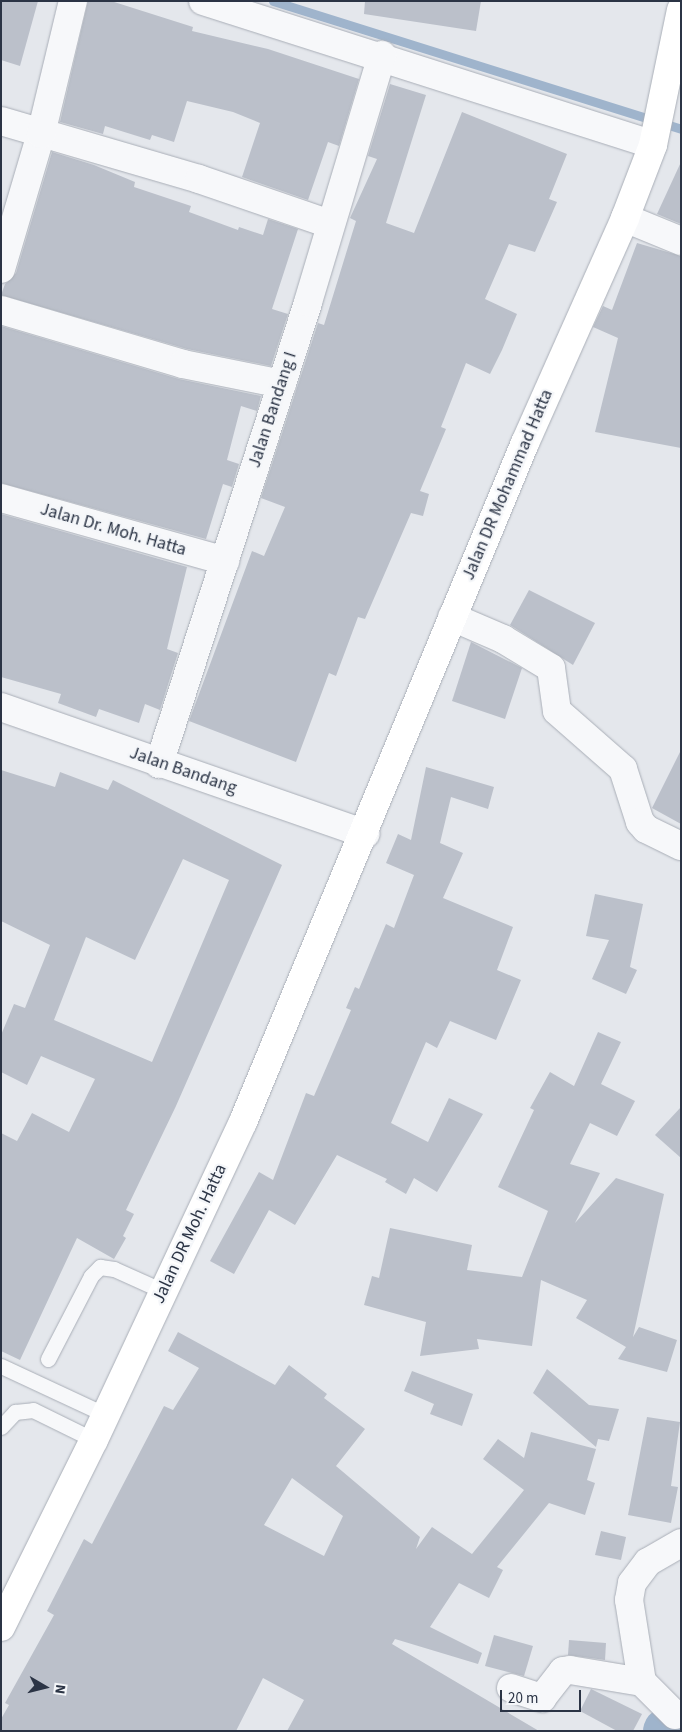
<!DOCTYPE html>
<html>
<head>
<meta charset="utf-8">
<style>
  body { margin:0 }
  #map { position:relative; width:682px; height:1732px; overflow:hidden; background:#e4e7ec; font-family:"Source Sans 3",sans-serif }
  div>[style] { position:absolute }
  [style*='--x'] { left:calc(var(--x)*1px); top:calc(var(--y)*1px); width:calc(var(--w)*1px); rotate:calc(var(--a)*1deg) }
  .stream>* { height:9px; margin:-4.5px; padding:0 4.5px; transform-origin:4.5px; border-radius:4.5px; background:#9fb4cc }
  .river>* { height:49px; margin:-24.5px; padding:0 24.5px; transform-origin:24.5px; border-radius:24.5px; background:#9fb4cc }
  .building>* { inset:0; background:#bbc0ca }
  .roads { filter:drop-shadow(0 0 1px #a9aeb7) drop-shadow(0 0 1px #a9aeb7) }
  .service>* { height:15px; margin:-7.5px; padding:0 7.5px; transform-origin:7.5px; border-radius:7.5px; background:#f7f8fa }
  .minor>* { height:28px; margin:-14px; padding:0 14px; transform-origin:14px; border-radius:14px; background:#f7f8fa }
  .trunk>* { height:28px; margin:-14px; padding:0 14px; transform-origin:14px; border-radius:14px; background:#fff }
  span { translate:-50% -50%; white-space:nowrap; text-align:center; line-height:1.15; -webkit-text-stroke:4.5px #f4f6f9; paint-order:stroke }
  .street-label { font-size:18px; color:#2b3445 }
  .frame { position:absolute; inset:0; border:2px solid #2b3445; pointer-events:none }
  .north { position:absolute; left:20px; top:1662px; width:50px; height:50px; -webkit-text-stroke:4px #f4f6f9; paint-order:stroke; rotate:98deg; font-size:14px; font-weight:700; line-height:20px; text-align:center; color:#2b3445 }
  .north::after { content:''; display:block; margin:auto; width:18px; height:22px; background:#2b3445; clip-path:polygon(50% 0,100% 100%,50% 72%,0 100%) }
  .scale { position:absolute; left:500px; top:1690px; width:81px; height:22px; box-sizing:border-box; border:2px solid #2b3445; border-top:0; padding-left:6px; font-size:15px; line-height:18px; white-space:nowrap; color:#2b3445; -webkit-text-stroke:4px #f4f6f9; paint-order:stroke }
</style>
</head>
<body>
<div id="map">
  <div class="stream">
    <i style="--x:273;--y:1;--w:428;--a:17.4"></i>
  </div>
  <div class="river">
    <i style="--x:667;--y:1731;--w:16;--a:-27"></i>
  </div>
  <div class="building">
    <i style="clip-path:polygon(1px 1px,38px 1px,20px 66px,1px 60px)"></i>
    <i style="clip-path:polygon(88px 1px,111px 1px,193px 27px,192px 31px,268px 49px,359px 79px,339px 146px,328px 142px,308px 200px,242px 177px,260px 123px,233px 112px,187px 101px,174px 142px,152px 135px,150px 140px,105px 126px,103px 134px,60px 122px)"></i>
    <i style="clip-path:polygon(365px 1px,481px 1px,476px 31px,364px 14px)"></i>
    <i style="clip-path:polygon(390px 84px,426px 95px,386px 223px,414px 233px,462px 112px,567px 154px,549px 199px,557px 202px,535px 252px,509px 244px,485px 299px,517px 314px,502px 350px,490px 374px,466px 363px,441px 427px,446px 429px,420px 491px,429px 494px,423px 516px,411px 513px,365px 619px,358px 617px,336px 676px,329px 673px,296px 762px,189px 721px,252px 551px,264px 556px,285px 507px,261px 498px,318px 323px,324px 325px,356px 221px,350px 218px,377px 159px,368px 156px)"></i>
    <i style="clip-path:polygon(52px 152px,94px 165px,135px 182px,134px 187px,191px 206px,189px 212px,238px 230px,239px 227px,263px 235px,268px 219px,298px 229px,272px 309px,288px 314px,271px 366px,187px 349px,1px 295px,5px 284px,16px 273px)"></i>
    <i style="clip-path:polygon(681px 162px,681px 224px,657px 214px)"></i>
    <i style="clip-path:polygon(637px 243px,681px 256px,681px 448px,595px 432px,618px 338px,593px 327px,603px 306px,612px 310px)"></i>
    <i style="clip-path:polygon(1px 326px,179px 379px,261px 396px,257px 411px,241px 406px,227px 460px,239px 464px,232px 487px,223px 484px,206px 539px,1px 483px)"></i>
    <i style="clip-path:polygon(1px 514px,187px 567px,167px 649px,178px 653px,160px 710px,145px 704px,139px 723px,99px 709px,96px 717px,58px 703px,61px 694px,1px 677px)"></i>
    <i style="clip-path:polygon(529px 590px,595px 623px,573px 665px,510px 625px)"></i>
    <i style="clip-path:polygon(471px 642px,522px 668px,505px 719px,452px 701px)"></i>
    <i style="clip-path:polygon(681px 750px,681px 824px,652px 808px)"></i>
    <i style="clip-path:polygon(426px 767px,494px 787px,488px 809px,451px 797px,440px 843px,463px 853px,443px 898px,513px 927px,497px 970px,521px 980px,496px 1040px,450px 1021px,437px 1048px,426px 1042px,391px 1123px,428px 1142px,449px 1098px,483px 1114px,437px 1192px,414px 1178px,406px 1194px,385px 1182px,387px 1179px,337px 1155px,295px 1225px,269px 1210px,234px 1274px,210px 1261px,259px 1172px,273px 1180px,306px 1093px,314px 1096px,351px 1010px,346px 1008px,355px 987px,359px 989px,386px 924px,394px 928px,414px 875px,386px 863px,398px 834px,411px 840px)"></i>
    <i style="clip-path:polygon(evenodd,1px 770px,55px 787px,60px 772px,108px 790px,113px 780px,282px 865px,176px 1106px,126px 1210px,134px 1214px,123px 1236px,126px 1238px,114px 1259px,77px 1238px,20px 1360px,1px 1351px,1px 1133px,17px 1141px,32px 1113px,69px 1132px,95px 1079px,41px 1056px,27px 1085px,1px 1072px,1px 1035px,14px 1004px,25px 1008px,50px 945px,1px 921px,1px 770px,183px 859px,229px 880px,152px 1062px,54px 1020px,86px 937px,135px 960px,183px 859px)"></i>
    <i style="clip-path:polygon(595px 894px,643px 904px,630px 967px,637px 970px,626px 994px,592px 979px,609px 940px,586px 936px)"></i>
    <i style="clip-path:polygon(598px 1032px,621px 1042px,601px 1084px,635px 1101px,617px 1136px,590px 1123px,570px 1164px,600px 1173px,575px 1223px,616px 1178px,664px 1194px,633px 1337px,639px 1327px,677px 1340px,667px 1372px,618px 1359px,626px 1347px,576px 1318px,587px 1300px,541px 1280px,532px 1346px,477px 1339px,479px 1349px,420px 1356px,426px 1322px,364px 1305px,372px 1276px,379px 1278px,390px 1228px,472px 1245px,467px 1270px,522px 1277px,548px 1211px,498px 1187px,534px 1110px,530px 1108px,550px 1072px,574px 1086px)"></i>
    <i style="clip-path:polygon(681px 1107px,681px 1158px,655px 1135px)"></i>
    <i style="clip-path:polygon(evenodd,178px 1332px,275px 1385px,289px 1365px,327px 1394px,324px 1398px,365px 1429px,336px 1466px,420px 1537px,416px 1549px,432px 1527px,472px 1554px,524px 1490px,483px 1459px,498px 1439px,524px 1458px,531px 1432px,596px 1449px,587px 1480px,595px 1483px,585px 1515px,549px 1503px,497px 1567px,503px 1570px,489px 1598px,459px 1583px,430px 1627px,482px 1653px,478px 1664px,395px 1639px,392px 1644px,539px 1731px,287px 1731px,304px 1700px,263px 1678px,236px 1731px,1px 1731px,1px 1719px,9px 1705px,5px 1703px,54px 1615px,47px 1611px,84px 1539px,92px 1544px,164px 1406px,173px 1410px,199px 1368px,168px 1351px,178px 1332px,292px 1478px,343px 1516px,324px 1556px,264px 1525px,292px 1478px)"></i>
    <i style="clip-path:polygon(547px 1369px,589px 1405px,619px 1409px,609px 1441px,598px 1439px,596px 1447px,533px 1393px)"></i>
    <i style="clip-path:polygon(412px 1371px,473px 1394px,462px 1426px,430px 1414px,434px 1404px,404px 1391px)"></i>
    <i style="clip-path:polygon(647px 1417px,680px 1422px,671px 1486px,678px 1487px,671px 1523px,628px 1515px)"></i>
    <i style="clip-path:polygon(601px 1531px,626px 1537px,621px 1560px,595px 1555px)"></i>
    <i style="clip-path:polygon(494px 1635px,533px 1646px,524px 1676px,485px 1666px)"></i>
    <i style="clip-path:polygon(569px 1640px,606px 1643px,605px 1660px,568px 1655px)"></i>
    <i style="clip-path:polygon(591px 1689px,642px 1714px,633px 1731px,617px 1731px,580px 1711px)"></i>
  </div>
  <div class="roads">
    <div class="service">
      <i style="--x:48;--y:1359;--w:93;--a:-62.6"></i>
      <i style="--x:91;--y:1276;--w:13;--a:-45"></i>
      <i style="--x:100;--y:1267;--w:14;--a:8"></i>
      <i style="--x:114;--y:1269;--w:54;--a:24.2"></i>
      <i style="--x:1;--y:1366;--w:116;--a:25"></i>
      <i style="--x:1;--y:1427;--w:21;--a:-47"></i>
      <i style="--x:15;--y:1412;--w:18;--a:-6"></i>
      <i style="--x:33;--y:1410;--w:68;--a:26.2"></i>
    </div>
    <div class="minor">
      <i style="--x:203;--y:1;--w:472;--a:17.7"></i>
      <i style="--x:1;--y:121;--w:206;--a:16.3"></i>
      <i style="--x:199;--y:179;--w:139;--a:19"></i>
      <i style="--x:625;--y:218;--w:61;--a:22.3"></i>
      <i style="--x:1;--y:269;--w:141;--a:-73.5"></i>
      <i style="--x:41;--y:134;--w:137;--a:-76.5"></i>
      <i style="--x:1;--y:310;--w:190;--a:16.5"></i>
      <i style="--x:183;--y:364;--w:101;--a:11.4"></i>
      <i style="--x:1;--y:498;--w:233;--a:15.7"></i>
      <i style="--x:452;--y:617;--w:56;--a:23.3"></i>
      <i style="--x:503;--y:639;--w:56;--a:31.1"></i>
      <i style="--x:551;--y:668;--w:43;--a:82.1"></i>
      <i style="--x:557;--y:711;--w:88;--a:41.3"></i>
      <i style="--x:623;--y:769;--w:56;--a:72.2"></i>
      <i style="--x:640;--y:822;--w:9;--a:49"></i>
      <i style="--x:646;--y:829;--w:39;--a:26"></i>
      <i style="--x:1;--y:707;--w:386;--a:19.2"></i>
      <i style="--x:159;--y:764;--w:485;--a:-72.1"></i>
      <i style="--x:308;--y:302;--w:258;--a:-73.3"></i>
      <i style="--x:511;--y:1688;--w:33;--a:18"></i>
      <i style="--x:542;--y:1698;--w:34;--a:-52"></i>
      <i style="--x:563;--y:1671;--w:7;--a:-8"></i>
      <i style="--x:570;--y:1670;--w:73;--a:9.5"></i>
      <i style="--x:675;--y:1715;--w:47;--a:-135"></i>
      <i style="--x:642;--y:1682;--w:83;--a:-99"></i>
      <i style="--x:629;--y:1600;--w:17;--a:-80"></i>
      <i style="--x:632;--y:1583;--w:26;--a:-53"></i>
      <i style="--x:648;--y:1562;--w:38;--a:-30"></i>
    </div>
    <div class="trunk">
      <i style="--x:1;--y:1627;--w:209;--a:-63.6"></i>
      <i style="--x:94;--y:1440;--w:351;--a:-64.9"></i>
      <i style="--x:243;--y:1122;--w:735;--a:-67.45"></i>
      <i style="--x:525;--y:443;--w:246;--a:-66"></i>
      <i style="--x:625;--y:218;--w:78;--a:-69"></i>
      <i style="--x:653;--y:145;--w:138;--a:-78.3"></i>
    </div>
  </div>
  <div class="street-label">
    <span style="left:273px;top:410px;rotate:-72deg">Jalan Bandang I</span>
    <span style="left:508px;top:485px;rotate:-67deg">Jalan DR Mohammad Hatta</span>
    <span style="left:113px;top:530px;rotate:16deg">Jalan Dr. Moh. Hatta</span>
    <span style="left:183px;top:771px;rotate:19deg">Jalan Bandang</span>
    <span style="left:190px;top:1234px;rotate:-65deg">Jalan DR Moh. Hatta</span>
  </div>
  <div class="frame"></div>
  <div class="north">N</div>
  <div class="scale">20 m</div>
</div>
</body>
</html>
